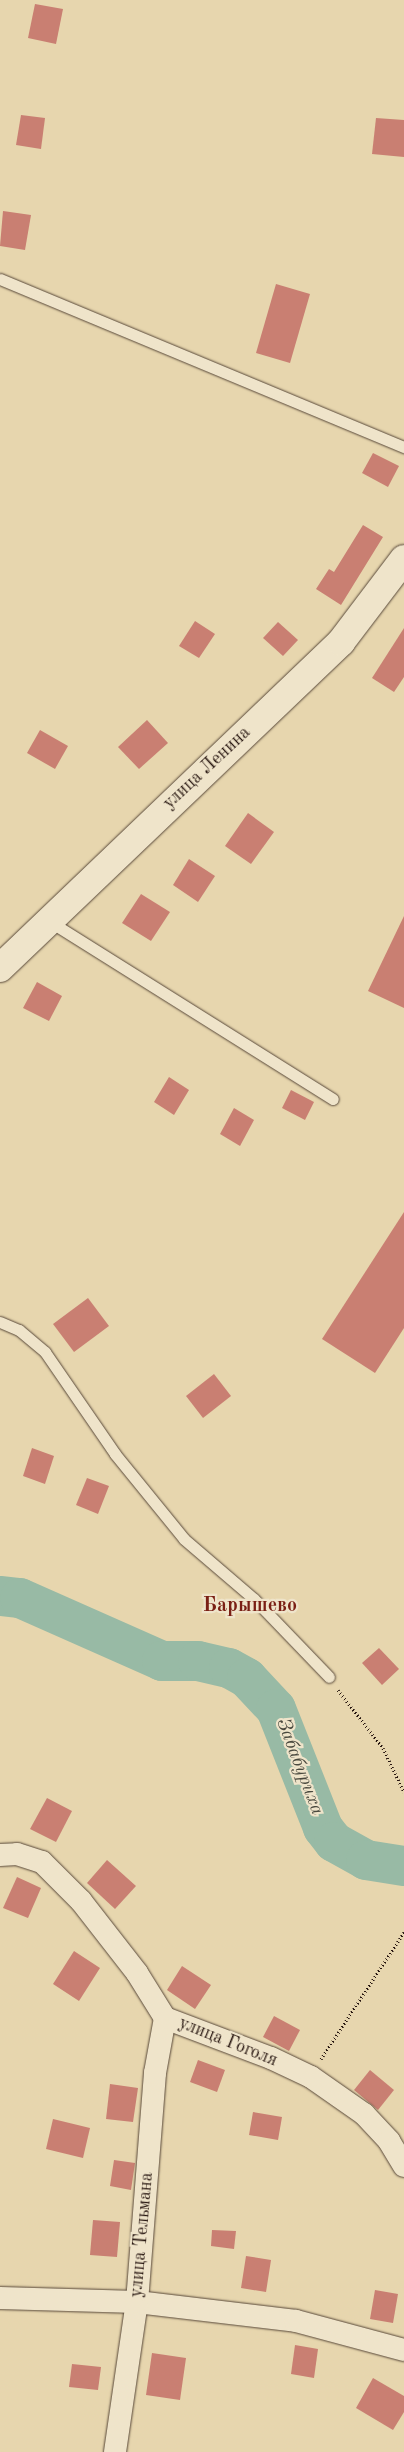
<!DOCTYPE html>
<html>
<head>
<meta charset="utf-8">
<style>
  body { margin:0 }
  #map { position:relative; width:404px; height:2452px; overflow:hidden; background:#e7d6ae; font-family:"Old Standard TT",serif }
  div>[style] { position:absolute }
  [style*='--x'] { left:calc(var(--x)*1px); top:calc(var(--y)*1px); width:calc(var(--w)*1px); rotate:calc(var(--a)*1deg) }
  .river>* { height:40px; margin:-20px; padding:0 20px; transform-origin:20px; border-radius:20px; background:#98baa5 }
  .building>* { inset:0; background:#c97f72 }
  .path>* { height:3px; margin-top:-1.5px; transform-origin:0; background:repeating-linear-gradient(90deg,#291812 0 1px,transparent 0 3.5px) }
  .roads { filter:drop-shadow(0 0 1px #584839) drop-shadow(0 0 1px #584839) }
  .lane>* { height:11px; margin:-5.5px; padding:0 5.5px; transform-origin:5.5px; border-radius:5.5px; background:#efe4ca }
  .street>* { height:22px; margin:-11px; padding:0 11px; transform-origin:11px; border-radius:11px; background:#efe4ca }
  .secondary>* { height:28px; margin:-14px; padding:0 14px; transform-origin:14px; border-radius:14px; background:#efe4ca }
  span { translate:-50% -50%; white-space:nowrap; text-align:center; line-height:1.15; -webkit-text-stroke:4.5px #efe4ca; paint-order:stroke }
  .street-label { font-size:18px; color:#291812 }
  .water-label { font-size:19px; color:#4a493e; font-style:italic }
  .quarter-label { font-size:20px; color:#7a1f14; font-weight:700 }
</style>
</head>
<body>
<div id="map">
  <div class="river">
    <i style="--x:0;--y:1596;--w:20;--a:6"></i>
    <i style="--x:20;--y:1598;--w:155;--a:23.9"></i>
    <i style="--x:162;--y:1661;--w:36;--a:0"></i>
    <i style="--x:198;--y:1661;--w:32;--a:13"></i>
    <i style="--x:229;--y:1668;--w:21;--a:29"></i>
    <i style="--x:247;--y:1678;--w:42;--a:46.9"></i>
    <i style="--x:276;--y:1709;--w:128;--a:68.4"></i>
    <i style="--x:323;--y:1828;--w:18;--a:52"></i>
    <i style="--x:334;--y:1842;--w:37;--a:29"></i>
    <i style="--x:366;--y:1860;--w:38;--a:9"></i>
  </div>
  <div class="building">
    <i style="clip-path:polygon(35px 4px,63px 9px,56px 44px,28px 38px)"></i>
    <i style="clip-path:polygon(21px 115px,45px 118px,41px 149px,16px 145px)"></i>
    <i style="clip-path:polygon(376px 118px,404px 120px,404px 157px,372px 154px)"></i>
    <i style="clip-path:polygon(3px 211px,31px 215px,25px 250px,0 246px)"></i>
    <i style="clip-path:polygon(276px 284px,310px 294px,290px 363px,256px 353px)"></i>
    <i style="clip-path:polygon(373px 453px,399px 466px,388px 487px,362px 473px)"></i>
    <i style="clip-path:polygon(363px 525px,383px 537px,341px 605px,316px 589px,329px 569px,334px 572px)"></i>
    <i style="clip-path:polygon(195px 621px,215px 634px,199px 658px,179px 646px)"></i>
    <i style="clip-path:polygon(278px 622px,298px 640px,283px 656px,263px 638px)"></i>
    <i style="clip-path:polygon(404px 628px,404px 677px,394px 692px,372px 678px)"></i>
    <i style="clip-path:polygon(147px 720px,168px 743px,139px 769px,118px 747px)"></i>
    <i style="clip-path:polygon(40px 730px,68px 746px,55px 769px,27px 753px)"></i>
    <i style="clip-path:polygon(248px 813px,274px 832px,251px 864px,225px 846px)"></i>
    <i style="clip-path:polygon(189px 859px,215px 876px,198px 902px,173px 885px)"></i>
    <i style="clip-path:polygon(141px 894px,170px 912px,151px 941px,122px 923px)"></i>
    <i style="clip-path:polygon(404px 916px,404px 1008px,368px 991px)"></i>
    <i style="clip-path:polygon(37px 982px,62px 996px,49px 1021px,23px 1008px)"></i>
    <i style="clip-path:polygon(169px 1077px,189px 1090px,174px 1115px,154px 1102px)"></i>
    <i style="clip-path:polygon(291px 1090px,314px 1102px,305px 1120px,282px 1108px)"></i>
    <i style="clip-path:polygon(234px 1108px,254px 1120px,240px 1146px,220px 1134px)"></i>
    <i style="clip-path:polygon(404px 1212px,404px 1328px,375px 1373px,322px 1339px)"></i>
    <i style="clip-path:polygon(88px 1298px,109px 1326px,74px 1352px,53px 1324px)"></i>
    <i style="clip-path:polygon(214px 1374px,231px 1396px,203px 1418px,186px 1396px)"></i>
    <i style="clip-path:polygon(32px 1448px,54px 1456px,45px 1484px,23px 1476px)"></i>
    <i style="clip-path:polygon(87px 1478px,109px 1486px,98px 1514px,76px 1505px)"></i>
    <i style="clip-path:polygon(379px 1648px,399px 1669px,382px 1685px,362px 1663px)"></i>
    <i style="clip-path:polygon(47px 1798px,72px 1811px,56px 1842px,30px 1829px)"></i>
    <i style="clip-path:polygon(107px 1860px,136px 1886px,115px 1909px,87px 1883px)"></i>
    <i style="clip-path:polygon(17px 1877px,41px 1888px,28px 1918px,3px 1908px)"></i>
    <i style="clip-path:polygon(74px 1951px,100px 1968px,79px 2001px,53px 1984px)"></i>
    <i style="clip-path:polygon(182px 1966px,211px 1985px,195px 2009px,167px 1990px)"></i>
    <i style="clip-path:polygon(274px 2016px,300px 2030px,289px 2051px,263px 2037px)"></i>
    <i style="clip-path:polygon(198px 2060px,225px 2070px,217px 2092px,190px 2082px)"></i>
    <i style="clip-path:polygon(370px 2070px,394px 2090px,378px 2110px,354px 2090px)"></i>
    <i style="clip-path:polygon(110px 2084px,138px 2088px,133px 2122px,106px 2119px)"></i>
    <i style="clip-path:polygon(253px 2112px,282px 2117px,278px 2140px,249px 2135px)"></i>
    <i style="clip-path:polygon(53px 2119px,90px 2128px,83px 2158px,46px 2149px)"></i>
    <i style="clip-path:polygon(114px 2160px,135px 2163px,131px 2190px,110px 2186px)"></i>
    <i style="clip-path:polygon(93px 2220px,120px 2222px,117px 2257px,90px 2255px)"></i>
    <i style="clip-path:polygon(212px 2230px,236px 2231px,234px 2249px,211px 2246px)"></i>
    <i style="clip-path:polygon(246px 2256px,271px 2260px,266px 2292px,241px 2288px)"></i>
    <i style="clip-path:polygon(375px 2290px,398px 2294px,393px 2323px,370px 2319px)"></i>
    <i style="clip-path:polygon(295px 2345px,318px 2349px,314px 2378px,291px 2374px)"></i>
    <i style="clip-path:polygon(152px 2353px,186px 2358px,180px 2400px,146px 2395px)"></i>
    <i style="clip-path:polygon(72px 2364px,101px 2367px,98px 2390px,69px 2387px)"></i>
    <i style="clip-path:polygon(373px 2378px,404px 2396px,404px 2412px,393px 2430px,356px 2408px)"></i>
  </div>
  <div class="path">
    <i style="--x:338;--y:1690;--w:73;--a:52.2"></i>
    <i style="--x:383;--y:1748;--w:49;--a:64.5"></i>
    <i style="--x:321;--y:2059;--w:152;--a:-56.8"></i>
  </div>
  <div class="roads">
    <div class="lane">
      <i style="--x:0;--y:279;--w:438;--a:22.6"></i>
      <i style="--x:49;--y:921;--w:335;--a:32.1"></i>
      <i style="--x:0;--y:1322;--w:21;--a:23"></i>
      <i style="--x:19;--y:1330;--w:34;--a:40"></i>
      <i style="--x:45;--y:1352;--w:124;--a:55.5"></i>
      <i style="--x:115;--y:1454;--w:109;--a:50.9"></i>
      <i style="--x:184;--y:1539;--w:92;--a:40.6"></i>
      <i style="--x:254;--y:1599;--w:108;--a:46.1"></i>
    </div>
    <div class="street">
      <i style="--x:0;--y:1855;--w:17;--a:-3"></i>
      <i style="--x:17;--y:1854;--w:26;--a:18"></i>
      <i style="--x:42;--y:1862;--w:55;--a:45"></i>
      <i style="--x:81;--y:1901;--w:91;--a:52.1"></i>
      <i style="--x:137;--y:1973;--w:53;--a:58.1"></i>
      <i style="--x:165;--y:2018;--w:113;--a:20.7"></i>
      <i style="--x:271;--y:2058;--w:44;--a:25.4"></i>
      <i style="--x:311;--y:2077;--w:65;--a:34.9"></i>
      <i style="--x:364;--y:2114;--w:37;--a:47"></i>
      <i style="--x:389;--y:2141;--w:29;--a:59"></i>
      <i style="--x:0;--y:2298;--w:137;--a:1.7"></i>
      <i style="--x:137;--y:2302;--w:160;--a:6.8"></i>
      <i style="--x:296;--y:2321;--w:112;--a:15"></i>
      <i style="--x:115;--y:2452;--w:152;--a:-81.7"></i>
      <i style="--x:137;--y:2302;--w:230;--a:-85.5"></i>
      <i style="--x:155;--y:2073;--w:56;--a:-79.7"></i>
    </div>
    <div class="secondary">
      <i style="--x:0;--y:968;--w:472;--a:-43.7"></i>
      <i style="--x:341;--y:642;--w:104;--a:-52.8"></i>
    </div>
  </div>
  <div class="street-label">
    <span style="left:207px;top:768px;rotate:-43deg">улица Ленина</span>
    <span style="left:228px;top:2042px;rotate:22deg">улица Гоголя</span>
    <span style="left:142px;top:2235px;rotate:-85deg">улица Тельмана</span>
  </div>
  <div class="water-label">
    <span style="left:299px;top:1767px;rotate:69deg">Забабуриха</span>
  </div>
  <div class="quarter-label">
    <span style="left:250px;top:1606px">Барышево</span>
  </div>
</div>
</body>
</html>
